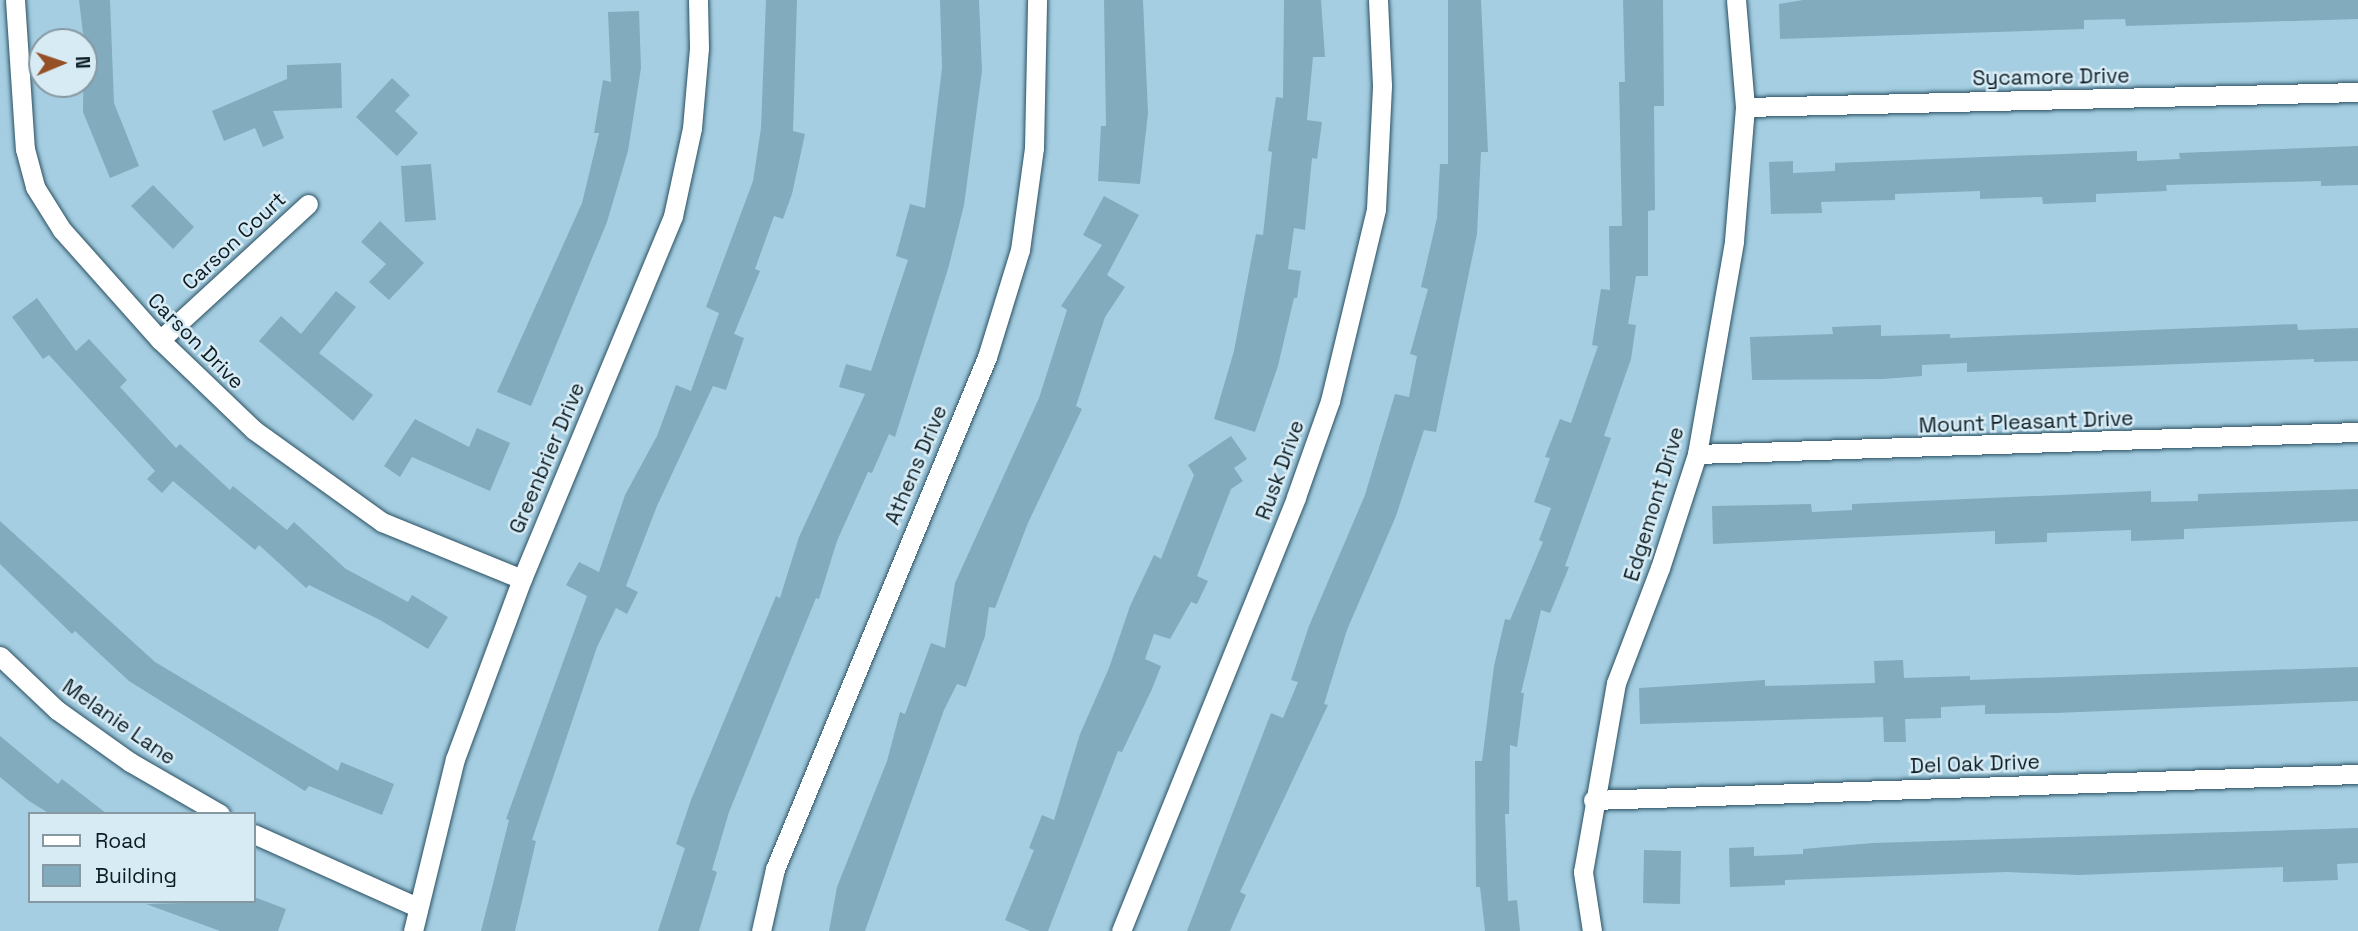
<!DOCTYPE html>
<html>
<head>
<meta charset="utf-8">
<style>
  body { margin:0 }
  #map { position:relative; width:2358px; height:931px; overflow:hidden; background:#a5cee2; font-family:"Space Grotesk",sans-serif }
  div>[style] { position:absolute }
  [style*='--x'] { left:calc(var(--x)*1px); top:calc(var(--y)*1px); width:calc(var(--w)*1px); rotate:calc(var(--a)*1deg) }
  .building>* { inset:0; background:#83abbe }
  .roads { filter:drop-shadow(0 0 2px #2a5061) drop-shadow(0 0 2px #2a5061) }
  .street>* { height:19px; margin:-9.5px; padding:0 9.5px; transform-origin:9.5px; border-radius:9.5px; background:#fff }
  span { translate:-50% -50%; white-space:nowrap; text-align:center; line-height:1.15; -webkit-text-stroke:5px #d7ebf5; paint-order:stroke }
  .street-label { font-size:21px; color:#0c1c23 }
  .legend { position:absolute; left:28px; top:812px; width:228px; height:91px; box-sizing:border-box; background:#d7ebf5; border:2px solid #8698a1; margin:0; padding:9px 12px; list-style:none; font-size:21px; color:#0c1c23 }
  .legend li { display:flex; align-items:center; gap:14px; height:35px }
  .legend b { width:35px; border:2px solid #8698a1 }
  .north { position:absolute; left:28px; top:28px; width:70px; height:70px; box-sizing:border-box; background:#d7ebf5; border:2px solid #8698a1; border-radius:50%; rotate:88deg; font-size:19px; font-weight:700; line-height:28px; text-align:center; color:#0c1c23 }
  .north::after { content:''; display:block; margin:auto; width:24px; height:32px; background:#955026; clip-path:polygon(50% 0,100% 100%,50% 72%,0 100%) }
</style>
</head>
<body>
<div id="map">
  <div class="building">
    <i style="clip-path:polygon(79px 0,110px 0,114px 103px,139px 166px,110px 178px,83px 112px,84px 42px)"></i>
    <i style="clip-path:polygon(766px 0,797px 0,793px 131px,805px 134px,792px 194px,783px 219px,774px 216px,755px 269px,760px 271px,734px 334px,744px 338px,726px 390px,713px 386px,657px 506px,626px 586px,638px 592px,627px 614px,616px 608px,597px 647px,532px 840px,536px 841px,515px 931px,481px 931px,509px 820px,506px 819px,587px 596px,566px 585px,579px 562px,599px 572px,625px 495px,657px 436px,676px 385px,691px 391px,719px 313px,706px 307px,753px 181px,761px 128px)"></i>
    <i style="clip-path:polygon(940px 0,979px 0,982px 71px,964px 205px,948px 269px,895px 437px,889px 434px,872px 473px,868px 472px,837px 541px,819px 599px,816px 598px,729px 812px,712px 870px,717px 872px,699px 931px,658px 931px,685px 848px,676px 844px,691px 800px,776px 596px,780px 598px,799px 537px,865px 394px,839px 387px,846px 364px,871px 371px,908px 260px,896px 256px,910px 204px,925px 208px,942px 68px)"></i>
    <i style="clip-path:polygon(1104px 0,1143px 0,1148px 113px,1140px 184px,1098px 181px,1101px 126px,1106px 126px)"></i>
    <i style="clip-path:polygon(1284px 0,1321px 0,1325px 57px,1313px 57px,1307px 120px,1322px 122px,1317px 159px,1312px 158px,1305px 230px,1294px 228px,1288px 269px,1301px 271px,1297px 298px,1294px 298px,1278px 366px,1255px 432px,1214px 419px,1234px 351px,1256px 234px,1263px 235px,1272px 152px,1268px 151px,1276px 97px,1283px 98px)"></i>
    <i style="clip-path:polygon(1448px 0,1481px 0,1488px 152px,1481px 152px,1477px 234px,1436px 432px,1424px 430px,1396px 516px,1347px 630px,1324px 704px,1328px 705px,1240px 892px,1246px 895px,1230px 931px,1187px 931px,1271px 713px,1283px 718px,1298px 682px,1291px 680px,1309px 626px,1365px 495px,1395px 394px,1409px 397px,1417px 356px,1410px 354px,1428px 289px,1421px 287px,1437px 218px,1440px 164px,1448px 164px)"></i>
    <i style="clip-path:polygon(1623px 0,1663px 0,1664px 106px,1654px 106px,1655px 210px,1648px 211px,1648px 276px,1636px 276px,1628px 324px,1636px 325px,1631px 359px,1604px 436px,1611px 438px,1565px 566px,1569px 567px,1550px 613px,1541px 610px,1521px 693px,1524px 693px,1517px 747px,1510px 745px,1509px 814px,1505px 814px,1508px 901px,1517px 900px,1520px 931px,1485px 931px,1480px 887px,1476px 887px,1475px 761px,1482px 761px,1494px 666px,1505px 619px,1510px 620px,1543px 542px,1539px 540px,1551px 508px,1534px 502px,1550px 458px,1545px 457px,1560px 419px,1571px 423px,1598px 346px,1592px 345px,1601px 289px,1610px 290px,1609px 226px,1622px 226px,1619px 82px,1625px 82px)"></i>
    <i style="clip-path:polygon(1803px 0,2358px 0,2358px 19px,2126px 26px,2125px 19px,2084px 20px,2084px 29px,1780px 39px,1779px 4px)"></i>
    <i style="clip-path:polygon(639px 11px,641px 68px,628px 151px,607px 222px,531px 406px,497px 392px,582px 203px,599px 133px,594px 133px,603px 80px,611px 82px,608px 12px)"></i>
    <i style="clip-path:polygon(341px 63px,342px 108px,273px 111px,284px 138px,263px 147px,255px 128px,224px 141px,212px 111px,287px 79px,287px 65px)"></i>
    <i style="clip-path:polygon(392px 78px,410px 95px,395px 111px,418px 133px,397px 156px,356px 117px)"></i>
    <i style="clip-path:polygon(2358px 146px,2358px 185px,2321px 186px,2321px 181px,2166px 185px,2167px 191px,2096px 194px,2096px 202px,2043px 204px,2042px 197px,1980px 199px,1980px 191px,1895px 194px,1895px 200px,1821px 202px,1822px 213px,1771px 214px,1769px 162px,1793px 161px,1793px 173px,1835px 171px,1835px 163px,2137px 151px,2137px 161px,2180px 159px,2179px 153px)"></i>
    <i style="clip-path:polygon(431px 164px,436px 220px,405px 222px,401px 166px)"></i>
    <i style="clip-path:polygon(153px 185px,194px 227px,173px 249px,131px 206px)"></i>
    <i style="clip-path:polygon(1104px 196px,1139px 215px,1107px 275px,1125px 287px,1105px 317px,1076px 406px,1082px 409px,1028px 523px,995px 608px,989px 607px,985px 636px,966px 687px,957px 684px,944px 710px,865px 931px,829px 931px,837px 887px,887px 761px,900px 712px,905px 714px,931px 643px,945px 648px,955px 583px,1039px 398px,1067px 310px,1061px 306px,1102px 245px,1083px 235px)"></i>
    <i style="clip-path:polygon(380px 221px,424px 263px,389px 300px,369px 282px,386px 264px,361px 242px)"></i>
    <i style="clip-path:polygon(336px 291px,356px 307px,319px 353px,373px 395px,353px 421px,259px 341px,281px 316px,301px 334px)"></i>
    <i style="clip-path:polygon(37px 298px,76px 351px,89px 339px,127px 380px,120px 387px,176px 448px,180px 444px,230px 490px,233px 486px,287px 530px,294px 522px,346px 569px,408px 602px,412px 595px,448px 617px,428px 649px,380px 620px,309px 585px,306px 588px,259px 545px,255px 550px,173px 481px,162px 493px,147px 479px,155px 471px,49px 355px,43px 359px,12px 317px)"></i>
    <i style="clip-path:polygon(2297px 324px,2298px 330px,2358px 328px,2358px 361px,2314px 362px,2314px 359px,1967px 372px,1967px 363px,1922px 365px,1922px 376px,1883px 379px,1752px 380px,1750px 337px,1833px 334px,1832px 327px,1881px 325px,1881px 336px,1950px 334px,1950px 338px)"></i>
    <i style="clip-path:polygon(415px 419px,469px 447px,477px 428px,510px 443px,490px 491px,412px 457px,400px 477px,384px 466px)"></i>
    <i style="clip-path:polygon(1231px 436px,1247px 459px,1234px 468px,1243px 481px,1231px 489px,1197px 576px,1208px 581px,1197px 604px,1191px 602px,1170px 639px,1154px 634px,1145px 659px,1161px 666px,1152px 689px,1122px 752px,1118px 751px,1048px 931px,1030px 931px,1005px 920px,1034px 850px,1029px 848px,1042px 815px,1054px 820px,1080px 734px,1109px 668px,1130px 606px,1154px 555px,1161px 559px,1194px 475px,1188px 465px)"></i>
    <i style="clip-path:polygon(2358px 489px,2358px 521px,2184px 529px,2184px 539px,2131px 541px,2131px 530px,2047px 533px,2047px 542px,1995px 544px,1995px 531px,1713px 544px,1712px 506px,1811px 504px,1812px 512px,1852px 510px,1852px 504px,2129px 492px,2151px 491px,2151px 502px,2198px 501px,2198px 494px)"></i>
    <i style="clip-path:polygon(0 521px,155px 662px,338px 771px,341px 762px,394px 784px,382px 815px,309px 786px,305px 791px,129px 681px,75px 631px,72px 634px,0 564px)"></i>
    <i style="clip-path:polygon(1903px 660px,1904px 678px,1970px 676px,1970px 680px,2358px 667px,2358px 701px,2055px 713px,1985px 714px,1985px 705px,1941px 707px,1941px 718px,1905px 719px,1906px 742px,1884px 742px,1883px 717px,1640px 724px,1639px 688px,1765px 680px,1765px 686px,1875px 683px,1874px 661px)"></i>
    <i style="clip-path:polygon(0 736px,58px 784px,62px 779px,107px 814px,50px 814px,29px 801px,0 777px)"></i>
    <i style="clip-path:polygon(2358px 828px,2358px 863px,2337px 864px,2338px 880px,2283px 882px,2283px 867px,2079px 875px,2007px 872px,1785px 880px,1785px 885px,1730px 887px,1729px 848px,1754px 847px,1754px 856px,1803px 854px,1803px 849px,1873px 843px)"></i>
    <i style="clip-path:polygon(1644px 850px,1681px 851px,1680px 904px,1643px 903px)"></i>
    <i style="clip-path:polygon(254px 897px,286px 909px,278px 931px,220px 931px,146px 904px,254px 901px)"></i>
  </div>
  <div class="roads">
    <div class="street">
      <i style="--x:15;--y:0;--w:149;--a:86.2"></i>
      <i style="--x:25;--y:149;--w:39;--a:75"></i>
      <i style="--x:35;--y:187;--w:51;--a:57.9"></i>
      <i style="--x:62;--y:230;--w:147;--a:48.3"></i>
      <i style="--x:160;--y:340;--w:130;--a:43.8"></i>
      <i style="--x:254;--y:430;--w:158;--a:35.7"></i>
      <i style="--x:382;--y:522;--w:151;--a:22.2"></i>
      <i style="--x:1745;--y:107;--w:613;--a:-1.4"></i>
      <i style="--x:160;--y:340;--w:201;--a:-42.6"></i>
      <i style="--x:1697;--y:454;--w:661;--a:-1.91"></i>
      <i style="--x:0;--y:656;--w:79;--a:43.5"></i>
      <i style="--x:57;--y:710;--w:90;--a:35.5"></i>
      <i style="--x:130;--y:762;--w:104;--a:30"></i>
      <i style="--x:1593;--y:800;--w:765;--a:-1.95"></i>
      <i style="--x:254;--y:834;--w:179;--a:24.1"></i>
      <i style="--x:413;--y:931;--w:177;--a:-76.3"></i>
      <i style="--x:455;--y:759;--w:192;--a:-69.6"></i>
      <i style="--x:522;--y:579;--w:393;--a:-67.4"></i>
      <i style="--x:673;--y:216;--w:90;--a:-77.8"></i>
      <i style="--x:692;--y:128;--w:80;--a:-85"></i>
      <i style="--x:699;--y:48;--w:48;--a:-91.2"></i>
      <i style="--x:761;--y:931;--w:64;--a:-77.3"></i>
      <i style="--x:775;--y:869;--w:554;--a:-67.51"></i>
      <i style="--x:987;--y:357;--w:112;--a:-72.9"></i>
      <i style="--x:1020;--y:250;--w:103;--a:-82.2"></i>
      <i style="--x:1034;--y:148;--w:148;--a:-88.8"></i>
      <i style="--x:1121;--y:931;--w:468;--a:-68"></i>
      <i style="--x:1296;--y:497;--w:102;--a:-70.5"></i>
      <i style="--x:1330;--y:401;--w:197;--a:-76.5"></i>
      <i style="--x:1376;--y:209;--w:124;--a:-87.2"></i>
      <i style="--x:1382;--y:85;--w:85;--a:-92.7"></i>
      <i style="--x:1592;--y:931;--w:60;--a:-98.7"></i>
      <i style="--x:1583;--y:872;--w:192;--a:-80.1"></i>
      <i style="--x:1616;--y:683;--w:123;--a:-69.1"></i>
      <i style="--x:1660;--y:568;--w:120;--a:-72"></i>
      <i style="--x:1697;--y:454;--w:216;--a:-80.1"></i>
      <i style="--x:1734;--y:241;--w:134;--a:-85.3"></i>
      <i style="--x:1745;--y:107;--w:107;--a:-94.8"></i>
    </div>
  </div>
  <div class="street-label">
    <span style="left:2051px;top:77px;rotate:-1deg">Sycamore Drive</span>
    <span style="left:234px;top:241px;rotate:-43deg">Carson Court</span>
    <span style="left:196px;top:341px;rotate:45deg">Carson Drive</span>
    <span style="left:2026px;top:422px;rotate:-2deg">Mount Pleasant Drive</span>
    <span style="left:547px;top:458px;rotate:-67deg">Greenbrier Drive</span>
    <span style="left:916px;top:465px;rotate:-67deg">Athens Drive</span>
    <span style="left:1280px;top:470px;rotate:-70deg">Rusk Drive</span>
    <span style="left:1654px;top:504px;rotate:-73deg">Edgemont Drive</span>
    <span style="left:119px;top:722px;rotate:35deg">Melanie Lane</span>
    <span style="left:1975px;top:764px;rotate:-2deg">Del Oak Drive</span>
  </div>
  <ul class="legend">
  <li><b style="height:9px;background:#fff"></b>Road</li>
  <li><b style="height:19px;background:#83abbe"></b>Building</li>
  </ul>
  <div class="north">N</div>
</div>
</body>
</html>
